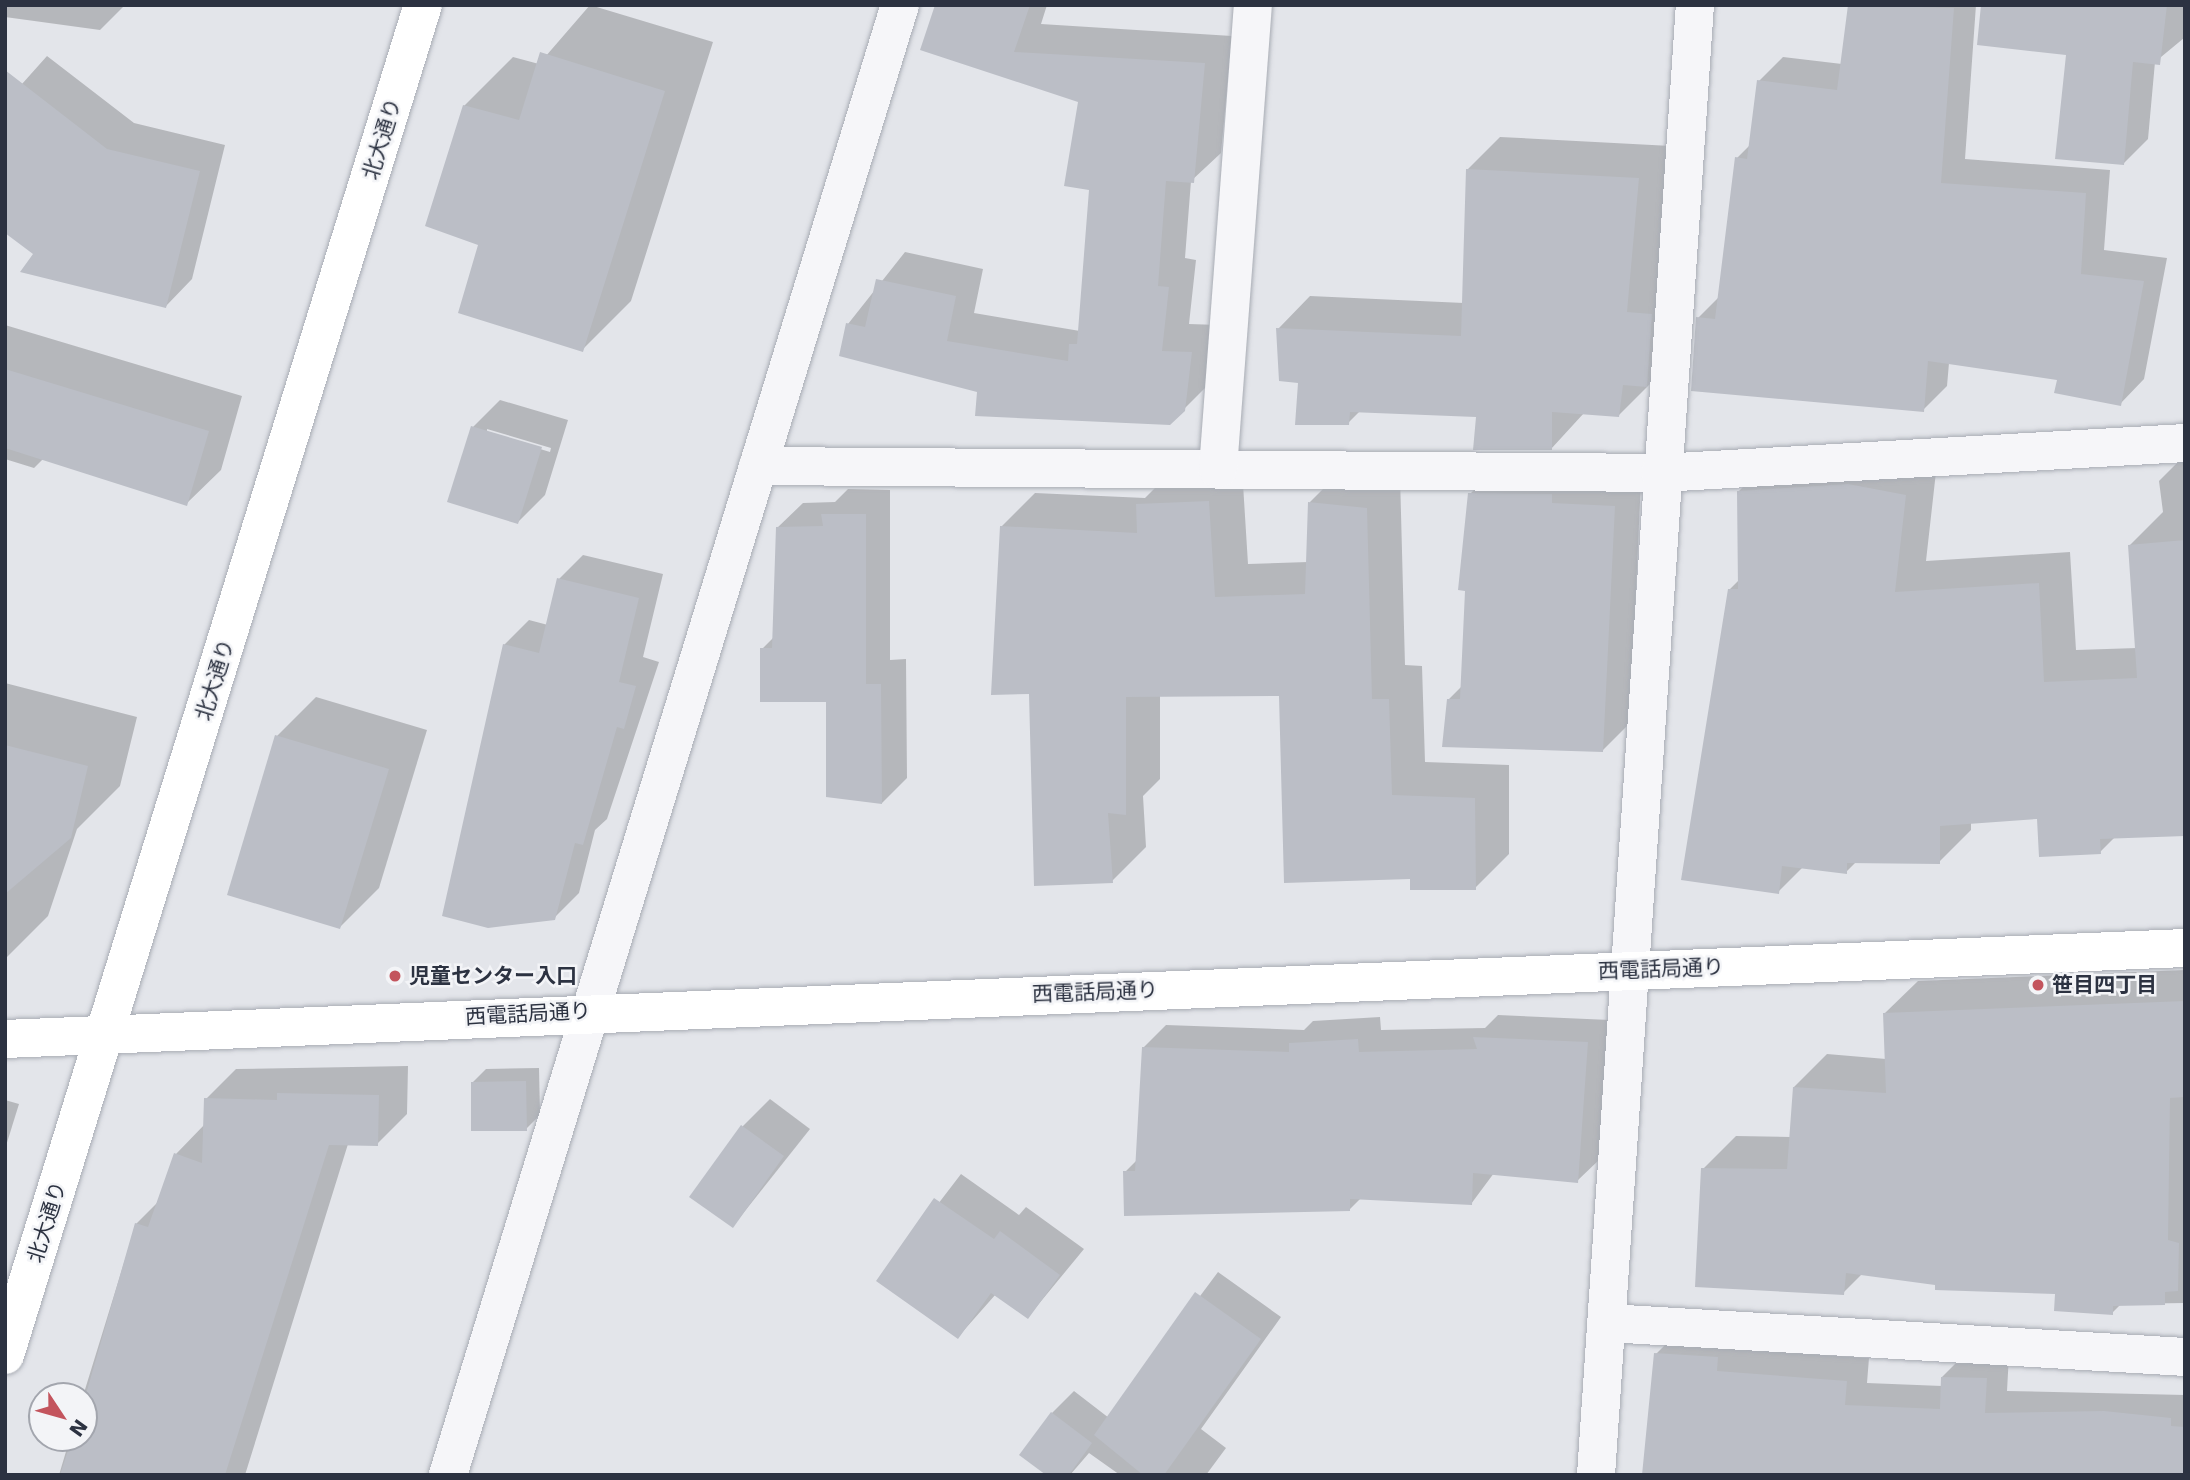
<!DOCTYPE html>
<html>
<head>
<meta charset="utf-8">
<style>
  body { margin:0 }
  #map { position:relative; width:2190px; height:1480px; overflow:hidden; background:#e3e5ea; font-family:"DejaVu Sans","Noto Sans JP",sans-serif }
  div>[style] { position:absolute }
  [style*='--x'] { left:calc(var(--x)*1px); top:calc(var(--y)*1px); width:calc(var(--w)*1px); rotate:calc(var(--a)*1deg) }
  .shadow>* { inset:0; background:#0003 }
  .building>* { inset:0; background:#bbbec6 }
  .roads { filter:drop-shadow(0 0 2px #a8acb4) drop-shadow(0 0 2px #a8acb4) }
  .street>* { height:38px; margin:-19px; padding:0 19px; transform-origin:19px; border-radius:19px; background:#f6f6f9 }
  .secondary>* { height:38px; margin:-19px; padding:0 19px; transform-origin:19px; border-radius:19px; background:#fff }
  .dots>* { width:19px; height:19px; translate:-50% -50%; box-sizing:border-box; border:4px solid #f3f4f7; border-radius:50% }
  span { translate:-50% -50%; white-space:nowrap; text-align:center; line-height:1.15; -webkit-text-stroke:5px #f3f4f7; paint-order:stroke }
  .street-label { font-size:21px; color:#2c3241 }
  .poi-label { font-size:21px; color:#2c3241; font-weight:700 }
  .left { translate:0 -50%; text-align:left }
  .frame { position:absolute; inset:0; border:7px solid #2c3241; pointer-events:none }
  .north { position:absolute; left:28px; top:1382px; width:70px; height:70px; box-sizing:border-box; background:#f3f4f7; border:2px solid #a3a6ae; border-radius:50%; rotate:126deg; font-size:19px; font-weight:700; line-height:28px; text-align:center; color:#2c3241 }
  .north::after { content:''; display:block; margin:auto; width:24px; height:32px; background:#c3545d; clip-path:polygon(50% 0,100% 100%,50% 72%,0 100%) }
</style>
</head>
<body>
<div id="map">
  <div class="shadow">
    <i style="clip-path:polygon(5px 5px,125px 5px,100px 30px,5px 17px)"></i>
    <i style="clip-path:polygon(590px 5px,713px 42px,631px 301px,582px 350px,480px 243px,464px 106px,513px 57px,539px 64px)"></i>
    <i style="clip-path:polygon(937px 5px,1047px 5px,1041px 24px,1232px 36px,1221px 153px,1191px 181px,1185px 258px,1196px 260px,1189px 324px,1219px 325px,1212px 381px,1169px 424px,978px 390px,848px 324px,905px 252px,983px 269px,974px 313px,1080px 331px,1091px 188px,1080px 101px)"></i>
    <i style="clip-path:polygon(1850px 5px,1976px 5px,1965px 159px,2110px 170px,2104px 250px,2167px 258px,2144px 379px,2120px 404px,2059px 379px,1949px 363px,1947px 386px,1923px 410px,1698px 318px,1720px 296px,1737px 158px,1750px 145px,1759px 81px,1783px 57px,1842px 64px)"></i>
    <i style="clip-path:polygon(1983px 5px,2185px 5px,2184px 38px,2155px 62px,2148px 139px,2123px 164px,2068px 53px)"></i>
    <i style="clip-path:polygon(47px 56px,134px 123px,225px 145px,192px 279px,166px 306px,36px 253px,5px 103px)"></i>
    <i style="clip-path:polygon(1500px 137px,1671px 146px,1651px 383px,1618px 416px,1584px 413px,1551px 449px,1478px 416px,1361px 410px,1348px 423px,1299px 382px,1278px 329px,1310px 296px,1464px 303px,1467px 170px)"></i>
    <i style="clip-path:polygon(5px 325px,242px 396px,221px 470px,186px 504px,44px 458px,34px 468px,5px 459px)"></i>
    <i style="clip-path:polygon(evenodd,500px 400px,568px 420px,545px 495px,518px 522px,473px 427px,500px 400px,487px 429px,551px 448px,550px 452px,487px 433px,487px 429px)"></i>
    <i style="clip-path:polygon(2185px 455px,2185px 834px,2115px 837px,2100px 852px,2038px 818px,1971px 822px,1971px 830px,1939px 862px,1857px 861px,1846px 872px,1803px 867px,1778px 892px,1729px 590px,1739px 580px,1739px 491px,1771px 459px,1937px 463px,1926px 561px,2070px 552px,2076px 650px,2137px 648px,2130px 545px,2163px 512px,2159px 481px)"></i>
    <i style="clip-path:polygon(1497px 467px,1641px 480px,1630px 723px,1602px 751px,1448px 700px,1462px 686px,1470px 494px)"></i>
    <i style="clip-path:polygon(1242px 468px,1248px 564px,1308px 562px,1310px 502px,1344px 468px,1400px 475px,1405px 665px,1422px 666px,1425px 762px,1509px 765px,1509px 854px,1475px 888px,1412px 878px,1280px 694px,1160px 695px,1160px 779px,1143px 796px,1146px 847px,1112px 881px,1030px 692px,1001px 527px,1035px 493px,1145px 498px,1172px 471px)"></i>
    <i style="clip-path:polygon(848px 489px,890px 490px,890px 660px,906px 659px,907px 778px,882px 803px,827px 700px,762px 649px,774px 637px,777px 528px,803px 503px,835px 502px)"></i>
    <i style="clip-path:polygon(583px 555px,663px 574px,643px 657px,659px 662px,607px 819px,595px 830px,579px 893px,554px 918px,504px 645px,529px 620px,548px 625px,559px 579px)"></i>
    <i style="clip-path:polygon(5px 683px,137px 717px,120px 786px,77px 829px,48px 916px,5px 959px)"></i>
    <i style="clip-path:polygon(316px 697px,427px 730px,379px 888px,340px 927px,277px 736px)"></i>
    <i style="clip-path:polygon(2185px 970px,2185px 1303px,2121px 1304px,2112px 1313px,2056px 1292px,1863px 1273px,1843px 1293px,1703px 1169px,1736px 1136px,1791px 1137px,1794px 1087px,1827px 1054px,1886px 1059px,1885px 1013px,1918px 981px)"></i>
    <i style="clip-path:polygon(1498px 1015px,1610px 1020px,1600px 1159px,1577px 1181px,1494px 1173px,1471px 1204px,1361px 1198px,1350px 1209px,1125px 1172px,1138px 1159px,1143px 1048px,1166px 1025px,1304px 1030px,1313px 1021px,1380px 1017px,1381px 1030px,1485px 1028px)"></i>
    <i style="clip-path:polygon(408px 1066px,407px 1114px,377px 1144px,348px 1144px,245px 1475px,59px 1475px,70px 1438px,84px 1438px,83px 1396px,136px 1224px,159px 1201px,176px 1154px,205px 1124px,206px 1099px,236px 1069px)"></i>
    <i style="clip-path:polygon(539px 1068px,540px 1115px,526px 1129px,472px 1083px,486px 1069px)"></i>
    <i style="clip-path:polygon(770px 1099px,810px 1129px,733px 1226px,743px 1126px)"></i>
    <i style="clip-path:polygon(5px 1100px,19px 1104px,5px 1149px)"></i>
    <i style="clip-path:polygon(961px 1174px,1019px 1215px,1026px 1207px,1084px 1249px,1028px 1317px,996px 1294px,958px 1337px,879px 1281px)"></i>
    <i style="clip-path:polygon(1218px 1272px,1281px 1317px,1201px 1429px,1226px 1448px,1206px 1475px,1120px 1475px,1089px 1453px,1070px 1475px,1049px 1475px,1052px 1413px,1074px 1391px,1109px 1418px)"></i>
    <i style="clip-path:polygon(1679px 1331px,1740px 1349px,1869px 1358px,1867px 1383px,1942px 1386px,1942px 1377px,1965px 1354px,2009px 1355px,2007px 1391px,2185px 1395px,2185px 1475px,1644px 1475px,1656px 1354px)"></i>
  </div>
  <div class="building">
    <i style="clip-path:polygon(935px 5px,1030px 5px,1014px 52px,1205px 63px,1194px 183px,1166px 181px,1158px 286px,1169px 287px,1162px 351px,1192px 352px,1185px 411px,1170px 425px,975px 416px,977px 392px,839px 356px,846px 323px,865px 327px,876px 279px,956px 296px,947px 341px,1068px 361px,1069px 344px,1077px 344px,1089px 190px,1064px 186px,1078px 102px,920px 50px)"></i>
    <i style="clip-path:polygon(1848px 5px,1954px 8px,1941px 183px,2086px 193px,2081px 274px,2144px 281px,2121px 406px,2054px 393px,2057px 380px,1928px 361px,1924px 412px,1691px 391px,1696px 317px,1715px 319px,1735px 157px,1747px 159px,1757px 80px,1837px 90px)"></i>
    <i style="clip-path:polygon(1981px 5px,2167px 5px,2160px 65px,2133px 62px,2124px 165px,2055px 159px,2066px 55px,1977px 45px)"></i>
    <i style="clip-path:polygon(540px 52px,665px 91px,583px 352px,458px 313px,478px 245px,425px 226px,463px 105px,519px 120px)"></i>
    <i style="clip-path:polygon(5px 70px,107px 149px,200px 171px,166px 308px,20px 272px,33px 254px,5px 233px)"></i>
    <i style="clip-path:polygon(1466px 169px,1639px 178px,1627px 312px,1652px 314px,1647px 387px,1623px 385px,1619px 417px,1552px 412px,1552px 450px,1473px 450px,1476px 417px,1350px 412px,1349px 425px,1295px 425px,1298px 383px,1279px 381px,1276px 328px,1461px 336px)"></i>
    <i style="clip-path:polygon(5px 369px,209px 431px,187px 506px,5px 448px)"></i>
    <i style="clip-path:polygon(471px 426px,542px 447px,518px 524px,447px 502px)"></i>
    <i style="clip-path:polygon(1848px 484px,1906px 495px,1895px 592px,2039px 583px,2044px 682px,2137px 678px,2128px 545px,2185px 540px,2185px 836px,2100px 839px,2101px 854px,2039px 857px,2037px 819px,1940px 826px,1940px 864px,1847px 863px,1847px 874px,1782px 866px,1779px 894px,1681px 880px,1728px 589px,1738px 589px,1737px 491px)"></i>
    <i style="clip-path:polygon(1468px 493px,1552px 494px,1552px 503px,1615px 506px,1603px 752px,1442px 747px,1447px 699px,1460px 699px,1465px 591px,1458px 590px)"></i>
    <i style="clip-path:polygon(1209px 501px,1215px 597px,1305px 594px,1308px 502px,1367px 508px,1372px 699px,1389px 699px,1392px 795px,1475px 798px,1476px 890px,1410px 890px,1410px 879px,1284px 883px,1279px 696px,1126px 697px,1126px 815px,1108px 813px,1113px 883px,1034px 886px,1029px 694px,991px 695px,1000px 526px,1137px 533px,1136px 504px)"></i>
    <i style="clip-path:polygon(821px 514px,866px 514px,866px 684px,881px 684px,882px 804px,826px 797px,826px 702px,760px 702px,760px 648px,772px 648px,776px 527px,823px 526px)"></i>
    <i style="clip-path:polygon(557px 578px,639px 598px,619px 682px,636px 686px,624px 729px,617px 727px,583px 845px,575px 843px,555px 920px,488px 928px,442px 916px,503px 644px,539px 653px)"></i>
    <i style="clip-path:polygon(275px 735px,389px 769px,340px 929px,227px 895px)"></i>
    <i style="clip-path:polygon(5px 745px,88px 766px,71px 838px,5px 894px)"></i>
    <i style="clip-path:polygon(2185px 1001px,2185px 1097px,2170px 1098px,2168px 1240px,2179px 1243px,2178px 1291px,2165px 1292px,2165px 1305px,2113px 1306px,2113px 1315px,2054px 1311px,2055px 1294px,1935px 1290px,1935px 1285px,1846px 1273px,1844px 1295px,1695px 1287px,1701px 1168px,1787px 1169px,1793px 1087px,1886px 1093px,1883px 1013px)"></i>
    <i style="clip-path:polygon(1473px 1037px,1588px 1042px,1578px 1183px,1473px 1173px,1472px 1205px,1350px 1199px,1350px 1211px,1124px 1216px,1123px 1171px,1135px 1171px,1142px 1047px,1289px 1052px,1289px 1043px,1358px 1039px,1359px 1052px,1477px 1049px)"></i>
    <i style="clip-path:polygon(526px 1081px,527px 1131px,471px 1131px,471px 1082px)"></i>
    <i style="clip-path:polygon(277px 1093px,379px 1095px,378px 1146px,329px 1145px,225px 1475px,60px 1475px,72px 1438px,84px 1438px,84px 1401px,135px 1223px,148px 1227px,174px 1153px,202px 1163px,204px 1098px,277px 1100px)"></i>
    <i style="clip-path:polygon(741px 1125px,784px 1156px,733px 1228px,689px 1197px)"></i>
    <i style="clip-path:polygon(934px 1198px,994px 1239px,1000px 1231px,1060px 1275px,1028px 1319px,991px 1293px,958px 1339px,876px 1281px)"></i>
    <i style="clip-path:polygon(1195px 1292px,1261px 1339px,1164px 1475px,1143px 1475px,1094px 1435px)"></i>
    <i style="clip-path:polygon(1654px 1353px,1718px 1357px,1717px 1371px,1847px 1381px,1845px 1405px,1940px 1409px,1941px 1377px,1987px 1378px,1985px 1413px,2104px 1411px,2171px 1418px,2171px 1426px,2185px 1427px,2185px 1475px,1642px 1475px)"></i>
    <i style="clip-path:polygon(1051px 1412px,1092px 1443px,1069px 1475px,1046px 1475px,1019px 1455px)"></i>
  </div>
  <div class="roads">
    <div class="street">
      <i style="--x:758;--y:466;--w:902;--a:0.44"></i>
      <i style="--x:1660;--y:473;--w:526;--a:-3.27"></i>
      <i style="--x:1218;--y:469;--w:465;--a:-85.7"></i>
      <i style="--x:1608;--y:1323;--w:578;--a:3.37"></i>
      <i style="--x:448;--y:1475;--w:1538;--a:-72.91"></i>
      <i style="--x:1596;--y:1475;--w:1473;--a:-86.15"></i>
    </div>
    <div class="secondary">
      <i style="--x:5;--y:1039;--w:2182;--a:-2.39"></i>
      <i style="--x:5;--y:1355;--w:1413;--a:-72.8"></i>
    </div>
  </div>
  <div class="dots">
    <i style="left:395px;top:976px;background:#c3545d"></i>
    <i style="left:2038px;top:985px;background:#c3545d"></i>
  </div>
  <div class="street-label">
    <span style="left:382px;top:139px;rotate:-73deg">北大通り</span>
    <span style="left:215px;top:680px;rotate:-73deg">北大通り</span>
    <span style="left:1661px;top:969px;rotate:-2deg">西電話局通り</span>
    <span style="left:1095px;top:992px;rotate:-2deg">西電話局通り</span>
    <span style="left:528px;top:1014px;rotate:-3deg">西電話局通り</span>
    <span style="left:47px;top:1222px;rotate:-73deg">北大通り</span>
  </div>
  <div class="poi-label">
    <span class="left" style="left:409px;top:976px">児童センター入口</span>
    <span class="left" style="left:2052px;top:985px">笹目四丁目</span>
  </div>
  <div class="frame"></div>
  <div class="north">N</div>
</div>
</body>
</html>
